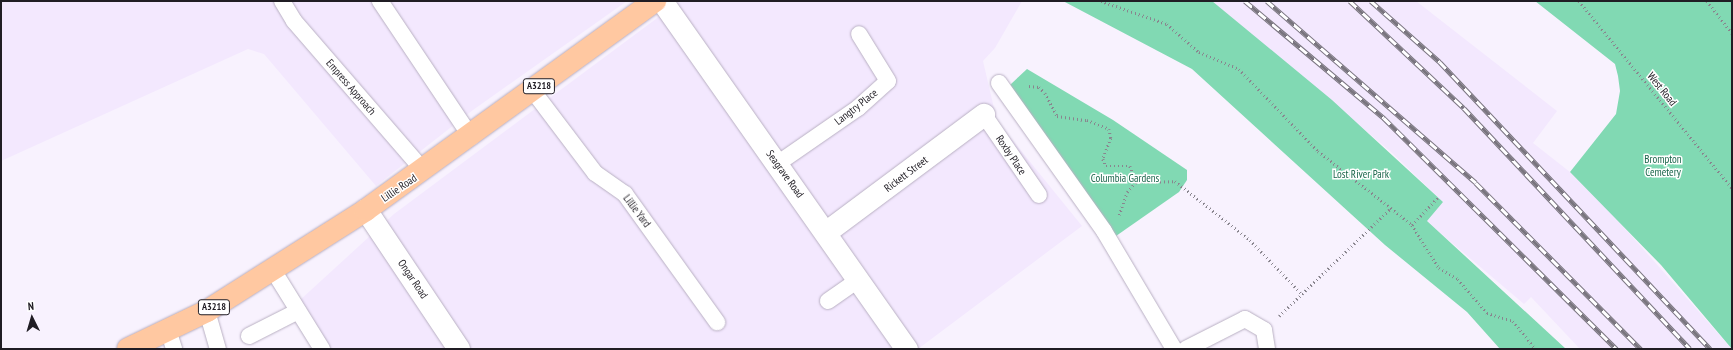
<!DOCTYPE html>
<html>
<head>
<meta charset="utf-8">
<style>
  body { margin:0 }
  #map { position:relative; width:1733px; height:350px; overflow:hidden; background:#f8f2fe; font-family:"PT Sans Narrow",sans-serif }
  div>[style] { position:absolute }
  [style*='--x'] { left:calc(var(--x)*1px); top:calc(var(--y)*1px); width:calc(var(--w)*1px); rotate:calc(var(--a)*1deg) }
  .built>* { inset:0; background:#f3e8fe }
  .green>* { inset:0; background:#81d9b3 }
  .path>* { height:2.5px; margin-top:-1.25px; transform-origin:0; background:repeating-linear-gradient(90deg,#89858e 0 1px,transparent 0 4px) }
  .roads { filter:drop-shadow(0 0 1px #b9b0c3) drop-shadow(0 0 1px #b9b0c3) }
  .service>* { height:16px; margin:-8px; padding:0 8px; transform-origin:8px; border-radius:8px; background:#fff }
  .minor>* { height:22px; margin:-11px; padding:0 11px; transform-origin:11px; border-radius:11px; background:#fff }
  .primary>* { height:22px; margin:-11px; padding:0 11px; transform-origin:11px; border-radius:11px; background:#ffc8a1 }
  .rail>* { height:4.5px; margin-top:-2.25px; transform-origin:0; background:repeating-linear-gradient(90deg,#fff 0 9px,#79757e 0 18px); box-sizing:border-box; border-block:1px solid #79757e }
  span { translate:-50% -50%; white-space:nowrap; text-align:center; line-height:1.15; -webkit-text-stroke:3px #fff; paint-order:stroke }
  .shield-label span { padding:1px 3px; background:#fff; border:1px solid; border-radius:3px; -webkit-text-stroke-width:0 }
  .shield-label { font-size:10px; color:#201d24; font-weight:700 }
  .street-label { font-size:11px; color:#201d24 }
  .park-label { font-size:11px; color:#1a654a }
  .frame { position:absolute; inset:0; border:2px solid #201d24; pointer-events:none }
  .north { position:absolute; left:12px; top:298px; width:40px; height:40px; -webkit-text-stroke:3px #fff; paint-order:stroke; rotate:355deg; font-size:11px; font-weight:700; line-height:16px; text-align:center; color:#201d24 }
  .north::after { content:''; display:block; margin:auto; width:14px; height:18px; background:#201d24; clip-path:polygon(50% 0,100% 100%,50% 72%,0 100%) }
</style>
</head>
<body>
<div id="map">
  <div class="built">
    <i style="clip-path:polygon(1px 1px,627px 1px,473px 110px,376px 186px,264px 54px,248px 49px,1px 161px)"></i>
    <i style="clip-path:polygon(680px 1px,1022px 1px,995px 48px,983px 61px,997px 121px,1082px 226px,918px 349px,332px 349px,299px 301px,394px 214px)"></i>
    <i style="clip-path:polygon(1212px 1px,1416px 1px,1557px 111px,1533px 143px,1570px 172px,1613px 215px,1732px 349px,1580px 349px,1531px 297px,1524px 304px,1426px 221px,1443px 202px,1391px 152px)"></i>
  </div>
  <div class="green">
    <i style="clip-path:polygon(1063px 1px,1212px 1px,1332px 100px,1443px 202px,1427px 221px,1566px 349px,1500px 349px,1467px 312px,1385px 245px,1192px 69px)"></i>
    <i style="clip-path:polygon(1535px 1px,1732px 1px,1732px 349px,1661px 265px,1570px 172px,1616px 114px,1620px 91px,1618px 76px,1615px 64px)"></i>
    <i style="clip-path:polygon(1027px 69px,1113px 120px,1187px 170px,1187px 180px,1179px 192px,1116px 236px,1010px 85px)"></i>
  </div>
  <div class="path">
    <i style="--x:1101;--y:1;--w:70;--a:19.2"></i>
    <i style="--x:1167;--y:24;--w:43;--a:41.2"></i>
    <i style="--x:1199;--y:52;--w:43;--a:23"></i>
    <i style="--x:1239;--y:69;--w:114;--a:46.1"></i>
    <i style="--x:1318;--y:151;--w:93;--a:38"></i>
    <i style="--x:1579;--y:1;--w:242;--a:50.7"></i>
    <i style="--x:1707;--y:1;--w:41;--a:52"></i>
    <i style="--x:1029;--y:86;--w:10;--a:6"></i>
    <i style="--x:1039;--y:87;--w:8;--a:45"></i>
    <i style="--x:1045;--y:93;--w:26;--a:62"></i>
    <i style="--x:1057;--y:116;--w:30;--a:8"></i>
    <i style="--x:1087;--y:120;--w:24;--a:22"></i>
    <i style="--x:1109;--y:129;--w:9;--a:77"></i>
    <i style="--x:1111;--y:138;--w:22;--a:111"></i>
    <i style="--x:1103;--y:159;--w:8;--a:67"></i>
    <i style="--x:1106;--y:166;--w:24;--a:0"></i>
    <i style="--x:1130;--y:166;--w:17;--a:69"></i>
    <i style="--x:1119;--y:215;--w:24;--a:-71"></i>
    <i style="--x:1127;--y:192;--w:13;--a:-48"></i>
    <i style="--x:1136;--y:182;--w:39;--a:-1"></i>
    <i style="--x:1175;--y:181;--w:95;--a:38.2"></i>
    <i style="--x:1250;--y:240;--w:75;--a:46.1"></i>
    <i style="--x:1412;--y:225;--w:51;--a:57.9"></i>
    <i style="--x:1439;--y:268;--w:22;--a:30"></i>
    <i style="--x:1458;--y:279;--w:45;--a:49.5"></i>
    <i style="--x:1487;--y:313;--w:27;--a:17"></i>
    <i style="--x:1513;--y:321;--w:36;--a:51"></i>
    <i style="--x:1279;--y:316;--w:156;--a:-44"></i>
    <i style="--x:1391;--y:208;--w:27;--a:39"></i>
    <i style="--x:1412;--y:225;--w:38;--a:-47"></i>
  </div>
  <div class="roads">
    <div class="service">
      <i style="--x:282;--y:1;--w:23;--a:59"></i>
      <i style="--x:294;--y:21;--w:198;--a:49.1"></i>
      <i style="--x:380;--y:1;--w:164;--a:56.2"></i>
      <i style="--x:999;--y:83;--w:181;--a:54.6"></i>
      <i style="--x:1104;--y:231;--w:137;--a:59.3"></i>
      <i style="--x:533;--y:91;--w:103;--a:52.9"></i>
      <i style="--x:595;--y:173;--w:37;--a:35"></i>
      <i style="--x:625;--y:194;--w:158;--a:54.3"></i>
      <i style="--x:984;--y:115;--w:97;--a:55.5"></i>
      <i style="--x:777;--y:164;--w:98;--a:-34.7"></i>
      <i style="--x:858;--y:108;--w:40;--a:-42"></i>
      <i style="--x:888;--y:81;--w:55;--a:-121.7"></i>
      <i style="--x:273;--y:270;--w:93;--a:58.2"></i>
      <i style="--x:828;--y:301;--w:38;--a:-35"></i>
      <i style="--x:207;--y:311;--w:40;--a:74"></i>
      <i style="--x:168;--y:330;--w:20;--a:72"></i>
      <i style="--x:249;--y:336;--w:55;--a:-27"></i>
      <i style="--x:1186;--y:349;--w:66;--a:-27"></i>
      <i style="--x:1245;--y:319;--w:22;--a:30"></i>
      <i style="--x:1264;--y:330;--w:19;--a:81"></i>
    </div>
    <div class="minor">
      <i style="--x:662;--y:1;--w:426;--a:54.9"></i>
      <i style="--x:366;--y:210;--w:167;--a:56.2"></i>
      <i style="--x:827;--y:232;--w:196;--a:-36.7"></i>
    </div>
    <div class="primary">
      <i style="--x:128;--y:349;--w:88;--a:-25.7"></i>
      <i style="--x:207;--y:311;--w:188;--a:-32.4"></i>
      <i style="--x:366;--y:210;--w:357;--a:-35.9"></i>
    </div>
  </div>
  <div class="rail">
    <i style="--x:1245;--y:1;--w:182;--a:40.1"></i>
    <i style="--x:1384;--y:118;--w:328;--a:44.8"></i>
    <i style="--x:1267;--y:1;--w:277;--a:41"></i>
    <i style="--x:1476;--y:183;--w:234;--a:45.2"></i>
    <i style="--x:1350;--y:1;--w:156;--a:43.2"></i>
    <i style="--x:1464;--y:108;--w:330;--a:46.8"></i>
    <i style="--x:1371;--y:1;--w:92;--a:41.5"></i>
    <i style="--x:1440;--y:62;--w:394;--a:46.7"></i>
  </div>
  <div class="shield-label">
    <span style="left:539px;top:86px">A3218</span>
    <span style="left:214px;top:307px">A3218</span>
  </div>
  <div class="street-label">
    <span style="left:351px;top:87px;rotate:49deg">Empress Approach</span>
    <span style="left:1662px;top:89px;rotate:51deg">West Road</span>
    <span style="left:856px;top:107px;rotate:-38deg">Langtry Place</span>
    <span style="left:1011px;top:155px;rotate:56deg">Roxby Place</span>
    <span style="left:785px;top:174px;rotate:54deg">Seagrave Road</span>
    <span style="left:906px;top:174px;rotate:-37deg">Rickett Street</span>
    <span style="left:399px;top:188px;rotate:-34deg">Lillie Road</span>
    <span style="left:637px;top:211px;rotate:53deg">Lillie Yard</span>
    <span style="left:413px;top:279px;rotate:56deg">Ongar Road</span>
  </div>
  <div class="park-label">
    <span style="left:1663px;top:166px">Brompton<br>Cemetery</span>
    <span style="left:1361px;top:174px">Lost River Park</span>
    <span style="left:1125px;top:178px">Columbia Gardens</span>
  </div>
  <div class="frame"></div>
  <div class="north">N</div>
</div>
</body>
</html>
